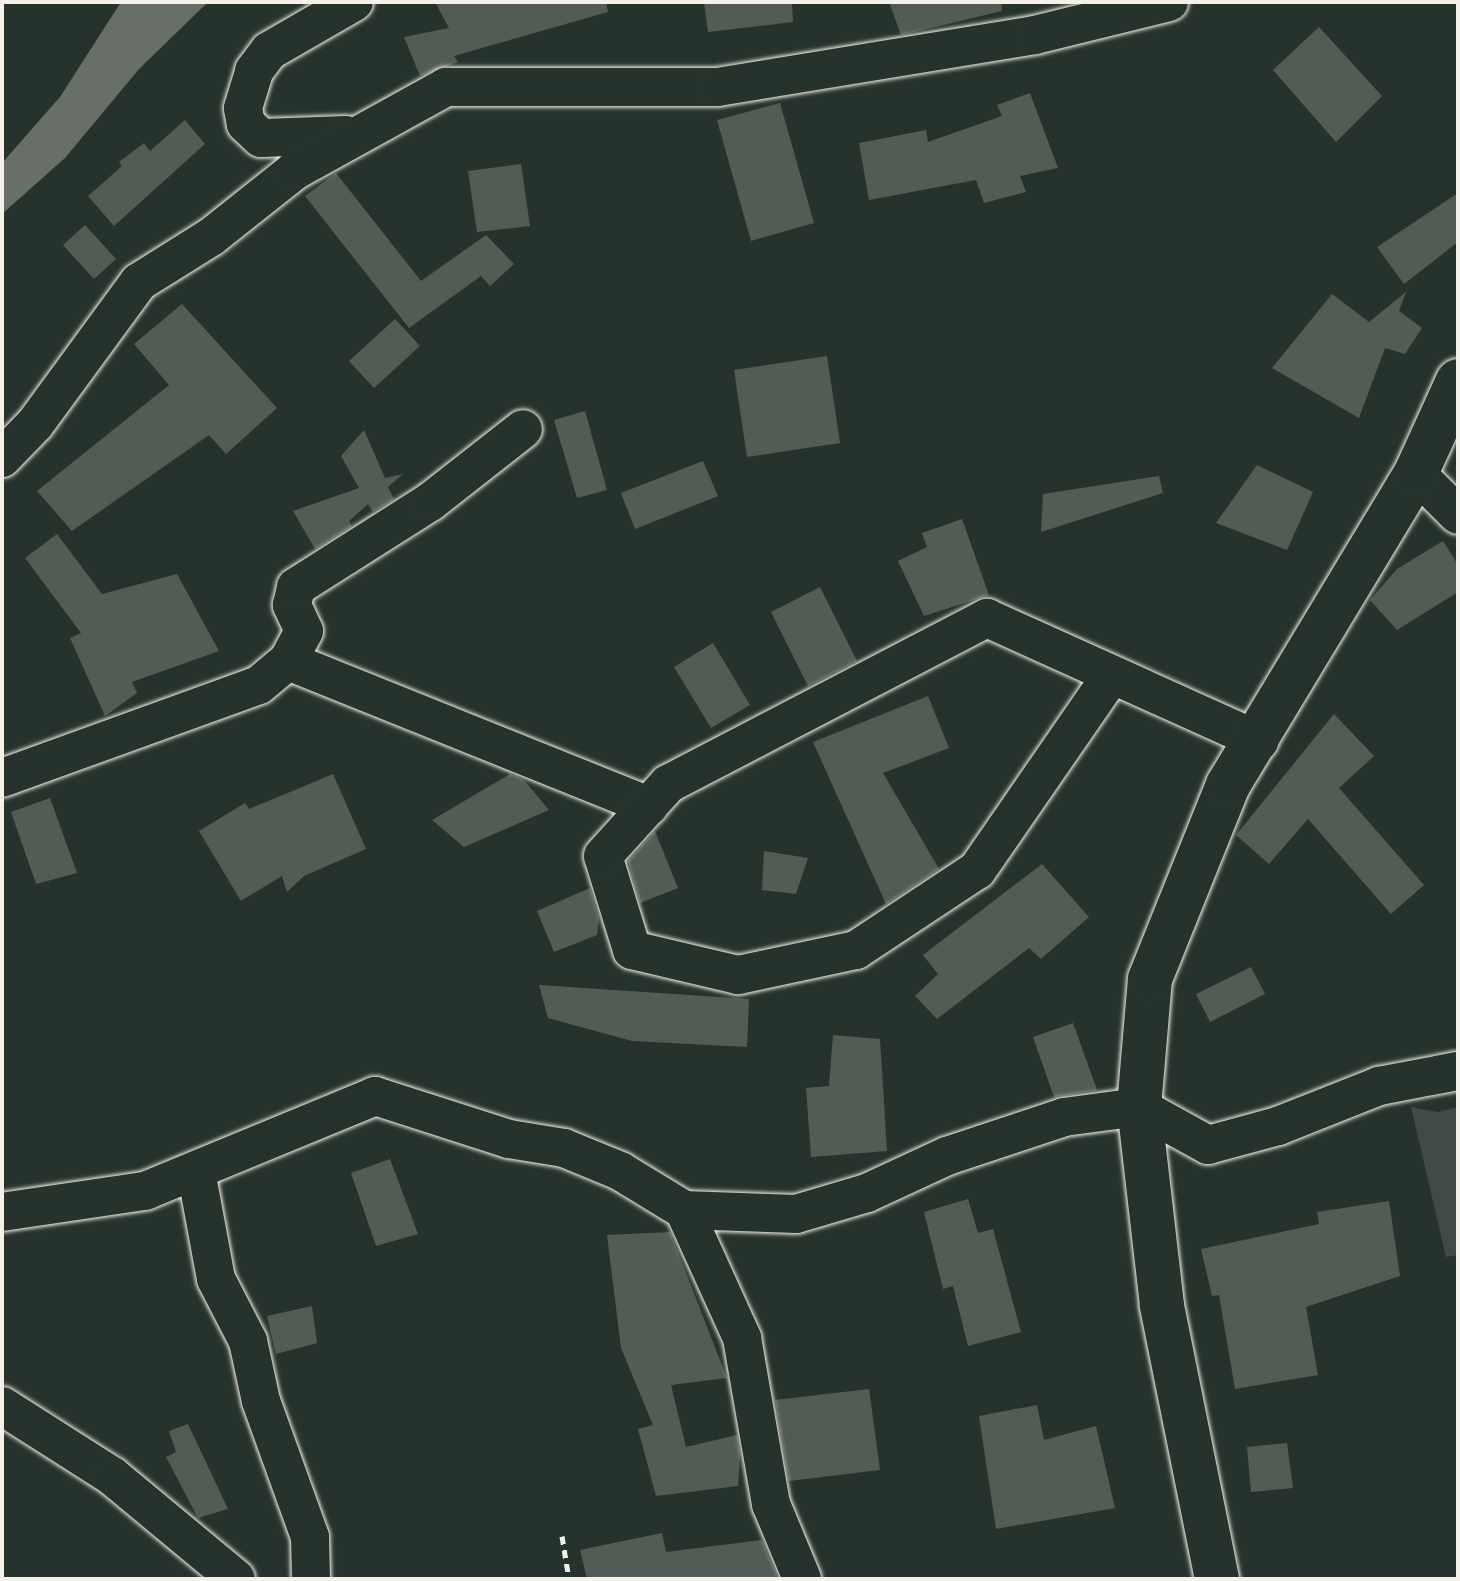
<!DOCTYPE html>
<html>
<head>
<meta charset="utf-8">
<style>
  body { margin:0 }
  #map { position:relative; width:1460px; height:1581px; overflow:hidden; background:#26332d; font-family:Mynerve,sans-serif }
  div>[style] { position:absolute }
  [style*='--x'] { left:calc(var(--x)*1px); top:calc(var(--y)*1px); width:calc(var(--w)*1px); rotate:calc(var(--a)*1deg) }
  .green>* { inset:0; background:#414b45 }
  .water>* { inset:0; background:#676f68 }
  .building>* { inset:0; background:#525c55 }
  .path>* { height:5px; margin-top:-2.5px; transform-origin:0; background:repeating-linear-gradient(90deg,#f4f1e8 0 8px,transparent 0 14px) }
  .roads { filter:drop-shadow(0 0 2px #f4f1e8) drop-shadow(0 0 2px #f4f1e8) }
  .minor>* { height:38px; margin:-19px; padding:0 19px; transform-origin:19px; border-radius:19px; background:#26332d }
  .tertiary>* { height:44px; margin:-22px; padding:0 22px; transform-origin:22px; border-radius:22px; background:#26332d }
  span { translate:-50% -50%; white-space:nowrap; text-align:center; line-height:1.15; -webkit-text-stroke:6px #26332d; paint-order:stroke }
  .frame { position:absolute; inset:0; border:4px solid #f4f1e8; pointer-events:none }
</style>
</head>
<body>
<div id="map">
  <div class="green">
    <i style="clip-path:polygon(1411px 1107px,1438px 1112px,1458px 1107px,1458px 1255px,1446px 1257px)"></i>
  </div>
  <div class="water">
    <i style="clip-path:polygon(121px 2px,208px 2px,139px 69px,65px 158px,2px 214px,2px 163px,60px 97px)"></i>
  </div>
  <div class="building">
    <i style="clip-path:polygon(435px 2px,606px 2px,608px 12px,454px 56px,458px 62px,420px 76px,404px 37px,449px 28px)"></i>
    <i style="clip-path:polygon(704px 2px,792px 2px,793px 22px,708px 32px)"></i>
    <i style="clip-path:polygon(889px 2px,1001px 2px,1002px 11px,901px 35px)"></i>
    <i style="clip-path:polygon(1319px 27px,1382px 96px,1336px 142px,1273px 70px)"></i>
    <i style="clip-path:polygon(1030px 93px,1058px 168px,1020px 176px,1026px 192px,984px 203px,976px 180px,869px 200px,859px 143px,926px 130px,928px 142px,1002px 116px,997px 105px)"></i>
    <i style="clip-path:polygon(780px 103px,814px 223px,751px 241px,717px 120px)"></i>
    <i style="clip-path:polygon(185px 120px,205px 144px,114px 226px,88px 196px,122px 166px,119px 162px,144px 143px,150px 151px)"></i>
    <i style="clip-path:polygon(521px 164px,530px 226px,477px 232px,468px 171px)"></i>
    <i style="clip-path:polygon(336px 173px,421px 281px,486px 235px,514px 264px,490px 286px,481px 276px,409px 328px,305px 196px)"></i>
    <i style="clip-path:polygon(1458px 193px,1458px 242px,1404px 284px,1377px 247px)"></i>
    <i style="clip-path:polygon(85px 225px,116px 259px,94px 279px,63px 245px)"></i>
    <i style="clip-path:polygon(1406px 292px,1399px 311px,1422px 328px,1405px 354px,1385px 348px,1359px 418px,1272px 368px,1332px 294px,1369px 322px)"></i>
    <i style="clip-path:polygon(182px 304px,277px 408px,226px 454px,209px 435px,72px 531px,37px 491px,169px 385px,134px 344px)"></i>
    <i style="clip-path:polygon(395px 319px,420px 346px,374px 388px,349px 361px)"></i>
    <i style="clip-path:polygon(827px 356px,840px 443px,747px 457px,734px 370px)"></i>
    <i style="clip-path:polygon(585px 411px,607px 490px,577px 498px,554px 420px)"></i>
    <i style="clip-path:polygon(364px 430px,385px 478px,403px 474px,388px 487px,394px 499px,373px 512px,368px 504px,349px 521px,352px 526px,315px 549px,293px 511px,359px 488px,341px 456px)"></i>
    <i style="clip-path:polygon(703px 461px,718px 496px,635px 529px,621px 493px)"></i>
    <i style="clip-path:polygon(1257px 465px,1313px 492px,1287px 550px,1216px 523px)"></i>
    <i style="clip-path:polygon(1159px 476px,1163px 493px,1041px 532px,1043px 494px)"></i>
    <i style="clip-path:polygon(962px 519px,989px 595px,924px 616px,898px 561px,927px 547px,922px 533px)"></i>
    <i style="clip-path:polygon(57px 534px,102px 594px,177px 574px,219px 651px,132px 682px,137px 693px,105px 716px,70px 638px,81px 633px,25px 558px)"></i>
    <i style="clip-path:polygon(1443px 541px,1458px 565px,1458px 592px,1397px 630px,1370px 600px,1397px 569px)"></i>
    <i style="clip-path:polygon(820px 587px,857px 661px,808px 686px,771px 612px)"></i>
    <i style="clip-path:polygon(713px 643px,750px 705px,711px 728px,674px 667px)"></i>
    <i style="clip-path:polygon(928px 696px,949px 748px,883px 773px,939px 869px,886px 904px,813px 742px)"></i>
    <i style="clip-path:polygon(1334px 714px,1374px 756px,1339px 788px,1424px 885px,1391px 914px,1308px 819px,1269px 864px,1236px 835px)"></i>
    <i style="clip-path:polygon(333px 774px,366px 849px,304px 876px,287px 892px,282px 876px,241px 901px,199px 831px,245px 803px,249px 809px)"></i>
    <i style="clip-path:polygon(510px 774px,524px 780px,549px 810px,464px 847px,432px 820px)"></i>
    <i style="clip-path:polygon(50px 798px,77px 873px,36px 884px,11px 812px)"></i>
    <i style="clip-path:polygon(655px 831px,678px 888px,640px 903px,628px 861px)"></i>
    <i style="clip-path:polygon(764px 851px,808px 858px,796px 894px,762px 890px)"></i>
    <i style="clip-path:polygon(1042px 864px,1089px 917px,1041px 959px,1029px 948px,937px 1019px,915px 996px,938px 974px,923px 955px)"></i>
    <i style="clip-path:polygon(590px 888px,599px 919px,597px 935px,554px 952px,537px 911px)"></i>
    <i style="clip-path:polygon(1251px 967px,1265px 994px,1210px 1022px,1196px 994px)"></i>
    <i style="clip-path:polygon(539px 985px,749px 999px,747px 1047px,632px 1041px,548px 1018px)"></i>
    <i style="clip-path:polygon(1073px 1023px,1097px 1090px,1054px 1097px,1033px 1037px)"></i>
    <i style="clip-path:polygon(833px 1035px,880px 1039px,887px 1151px,811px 1157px,806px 1088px,829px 1086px)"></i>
    <i style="clip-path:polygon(390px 1159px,418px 1234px,376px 1246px,351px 1173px)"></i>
    <i style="clip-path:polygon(968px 1199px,978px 1233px,993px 1229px,1021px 1332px,968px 1346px,953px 1286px,943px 1289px,924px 1212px)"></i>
    <i style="clip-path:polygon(1389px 1201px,1400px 1276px,1306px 1307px,1318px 1375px,1235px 1389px,1219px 1295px,1212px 1296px,1201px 1249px,1319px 1224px,1317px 1212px)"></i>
    <i style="clip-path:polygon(670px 1232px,727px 1378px,671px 1385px,686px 1447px,737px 1435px,740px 1453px,738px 1486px,656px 1496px,638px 1429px,653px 1425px,621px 1348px,607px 1235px)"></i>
    <i style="clip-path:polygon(312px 1306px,317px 1343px,276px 1354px,267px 1316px)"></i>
    <i style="clip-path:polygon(869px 1389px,880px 1470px,789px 1481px,775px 1400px)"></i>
    <i style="clip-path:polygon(1037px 1405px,1044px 1440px,1096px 1426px,1115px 1508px,996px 1529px,979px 1416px)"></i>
    <i style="clip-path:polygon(188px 1424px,228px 1509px,198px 1518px,166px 1457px,176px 1452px,169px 1431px)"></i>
    <i style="clip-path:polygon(1287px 1443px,1293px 1488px,1251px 1492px,1247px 1447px)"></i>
    <i style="clip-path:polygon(662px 1533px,666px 1552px,762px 1540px,778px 1579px,587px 1579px,580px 1550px)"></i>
  </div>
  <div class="path">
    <i style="--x:562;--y:1536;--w:44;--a:80.8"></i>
  </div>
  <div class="roads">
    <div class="minor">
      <i style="--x:346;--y:135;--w:85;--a:178"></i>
      <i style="--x:261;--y:138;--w:21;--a:-137"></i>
      <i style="--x:246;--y:124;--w:16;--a:-101"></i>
      <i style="--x:243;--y:108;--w:39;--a:-73"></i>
      <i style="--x:254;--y:71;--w:25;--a:-53"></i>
      <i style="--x:269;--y:51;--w:98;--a:-30"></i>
      <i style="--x:2;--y:458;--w:47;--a:-45.9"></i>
      <i style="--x:35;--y:424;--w:176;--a:-53.8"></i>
      <i style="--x:139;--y:282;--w:85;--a:-32"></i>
      <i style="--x:211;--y:237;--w:106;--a:-38.5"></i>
      <i style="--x:294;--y:171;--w:174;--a:-28.9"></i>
      <i style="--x:446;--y:87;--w:272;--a:0"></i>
      <i style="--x:718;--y:87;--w:321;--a:-9.3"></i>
      <i style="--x:1035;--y:35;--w:138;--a:-13.8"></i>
      <i style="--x:1416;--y:473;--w:59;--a:45"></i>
      <i style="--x:288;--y:661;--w:389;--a:21.9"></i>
      <i style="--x:1111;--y:676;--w:236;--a:124.6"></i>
      <i style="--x:977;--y:870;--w:145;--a:146.5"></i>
      <i style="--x:856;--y:950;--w:121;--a:168"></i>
      <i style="--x:738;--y:975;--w:109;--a:-166.7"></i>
      <i style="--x:632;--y:950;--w:98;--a:-107.1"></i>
      <i style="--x:603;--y:856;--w:97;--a:-47.9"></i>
      <i style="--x:668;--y:784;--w:360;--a:-27.5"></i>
      <i style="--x:987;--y:618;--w:299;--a:24.3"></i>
      <i style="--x:2;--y:778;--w:273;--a:-19.9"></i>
      <i style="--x:259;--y:685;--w:38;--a:-40"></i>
      <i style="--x:288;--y:661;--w:34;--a:-62"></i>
      <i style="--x:304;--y:631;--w:29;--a:-115"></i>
      <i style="--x:292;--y:605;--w:18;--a:-77"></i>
      <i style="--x:296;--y:587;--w:159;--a:-32.4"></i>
      <i style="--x:430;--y:502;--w:118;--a:-38.1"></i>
      <i style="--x:196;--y:1171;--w:110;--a:79.5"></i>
      <i style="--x:216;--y:1279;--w:70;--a:62.7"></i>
      <i style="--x:248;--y:1341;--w:61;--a:77.8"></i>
      <i style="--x:261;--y:1401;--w:145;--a:70.2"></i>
      <i style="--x:310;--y:1537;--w:42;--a:88.6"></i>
      <i style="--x:684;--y:1210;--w:141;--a:65.6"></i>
      <i style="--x:742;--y:1338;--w:169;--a:80.1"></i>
      <i style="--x:771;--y:1504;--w:81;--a:67.5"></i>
      <i style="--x:2;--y:1212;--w:145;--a:-8.4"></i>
      <i style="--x:145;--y:1191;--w:249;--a:-22.4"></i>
      <i style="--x:375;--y:1096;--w:141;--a:17.8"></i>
      <i style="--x:509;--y:1139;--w:56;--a:9.3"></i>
      <i style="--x:564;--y:1148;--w:61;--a:22.3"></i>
      <i style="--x:620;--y:1171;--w:75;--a:31.4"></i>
      <i style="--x:684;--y:1210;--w:112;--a:2"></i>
      <i style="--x:796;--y:1214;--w:74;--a:-16.5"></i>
      <i style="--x:867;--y:1193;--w:88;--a:-24.8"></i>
      <i style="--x:947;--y:1156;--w:123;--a:-18.4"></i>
      <i style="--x:1064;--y:1117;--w:76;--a:-7.6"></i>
      <i style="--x:1139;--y:1107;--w:79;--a:28.8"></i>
      <i style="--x:1208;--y:1145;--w:73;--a:-15.2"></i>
      <i style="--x:1278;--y:1126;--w:109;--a:-21.6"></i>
      <i style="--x:1379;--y:1086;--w:80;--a:-10.8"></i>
      <i style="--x:2;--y:1406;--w:130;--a:32.5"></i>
      <i style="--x:112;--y:1476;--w:161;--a:39.7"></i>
    </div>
    <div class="tertiary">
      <i style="--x:1217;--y:1579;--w:279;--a:-101.4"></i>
      <i style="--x:1162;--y:1305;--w:199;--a:-96.6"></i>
      <i style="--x:1139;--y:1107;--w:128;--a:-85.1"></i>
      <i style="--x:1150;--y:979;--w:209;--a:-68.1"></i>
      <i style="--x:1228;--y:785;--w:364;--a:-58.9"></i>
      <i style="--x:1416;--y:473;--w:101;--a:-65.5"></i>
    </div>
  </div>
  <div class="frame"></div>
</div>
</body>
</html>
